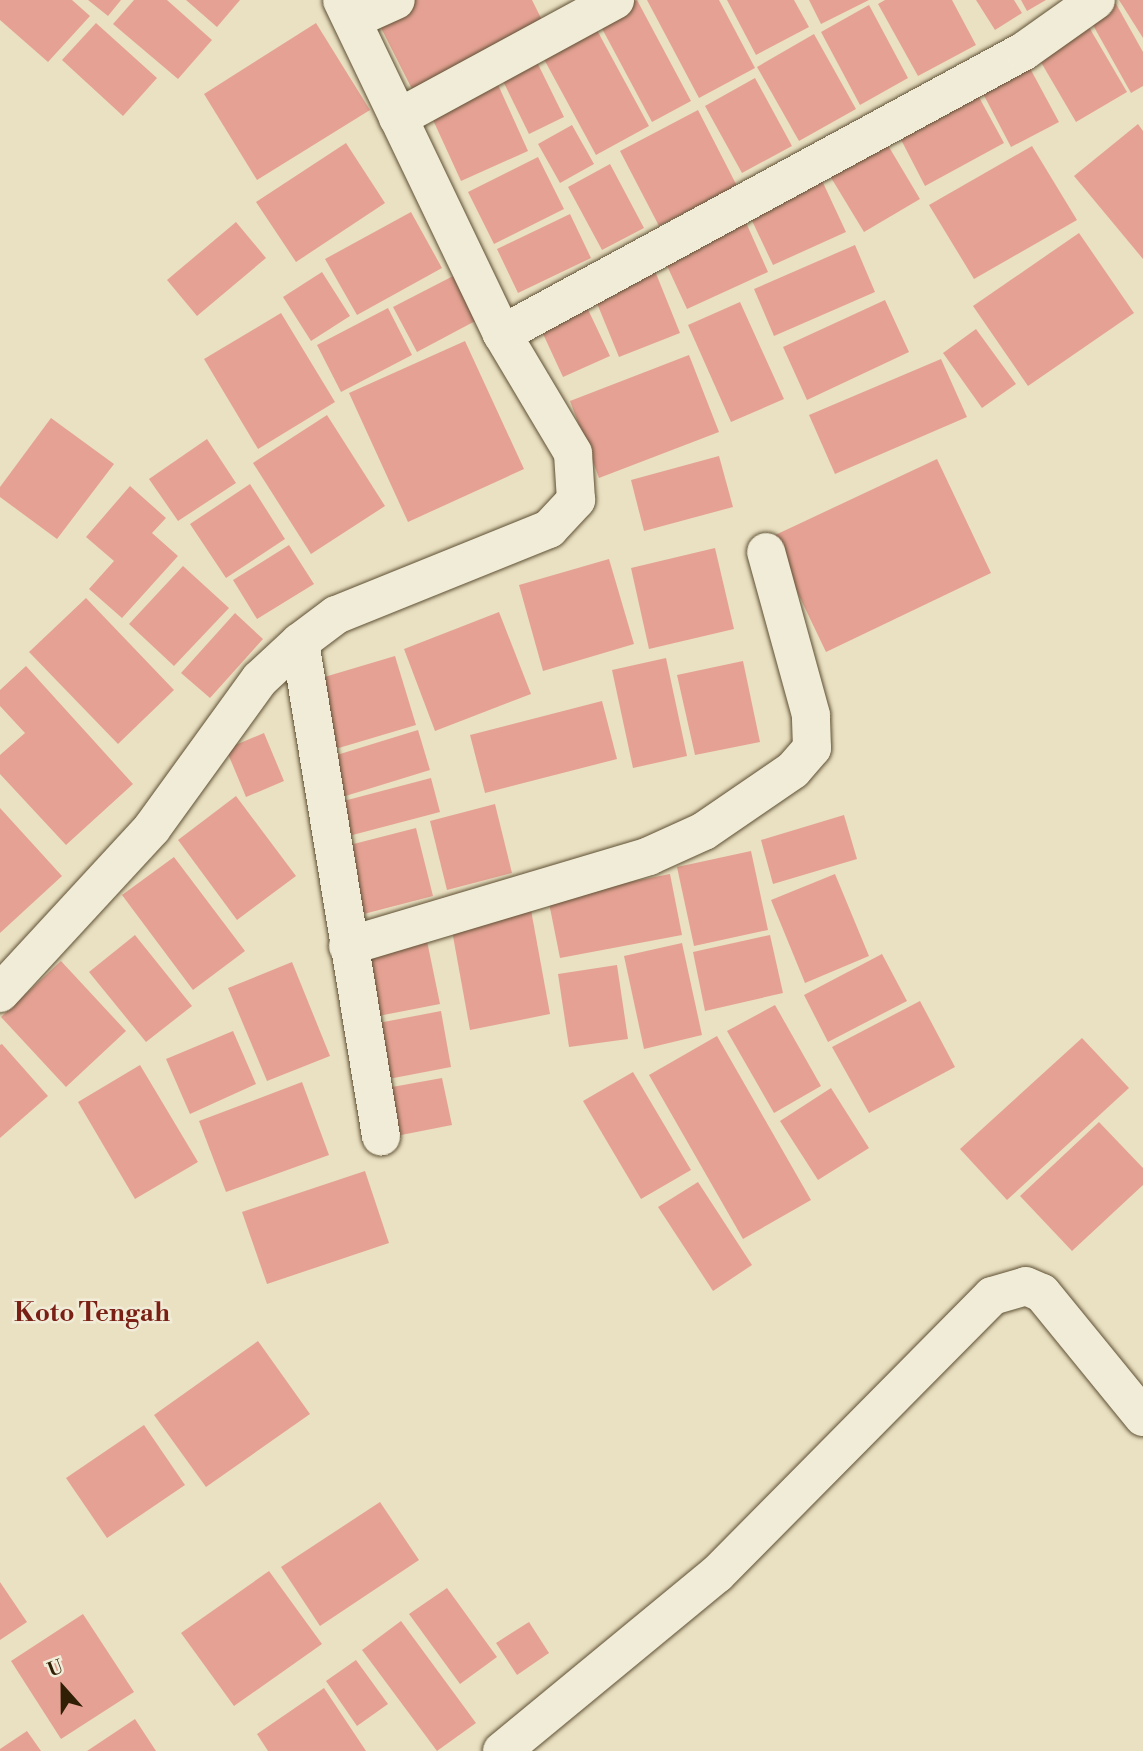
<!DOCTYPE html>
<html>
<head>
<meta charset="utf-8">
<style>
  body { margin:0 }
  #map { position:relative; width:1143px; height:1751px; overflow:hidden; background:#eae1c2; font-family:"Libre Bodoni",serif }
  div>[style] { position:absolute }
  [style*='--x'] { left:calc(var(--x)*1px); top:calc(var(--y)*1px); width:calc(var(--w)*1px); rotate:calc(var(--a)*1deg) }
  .building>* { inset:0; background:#e5a294 }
  .roads { filter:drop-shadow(0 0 2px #5f5034) drop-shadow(0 0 2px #5f5034) }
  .minor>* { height:38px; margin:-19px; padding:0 19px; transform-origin:19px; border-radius:19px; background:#f1ecd7 }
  span { translate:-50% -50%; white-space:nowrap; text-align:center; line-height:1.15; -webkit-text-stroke:5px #f1ecd7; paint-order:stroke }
  .quarter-label { font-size:26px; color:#7a1f14; font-weight:700 }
  .north { position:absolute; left:28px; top:1653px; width:70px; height:70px; -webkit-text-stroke:5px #f1ecd7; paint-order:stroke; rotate:339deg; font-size:19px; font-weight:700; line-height:28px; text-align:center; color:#311f05 }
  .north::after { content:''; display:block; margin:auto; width:24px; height:32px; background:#311f05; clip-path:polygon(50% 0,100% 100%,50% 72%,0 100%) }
</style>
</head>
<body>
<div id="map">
  <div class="building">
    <i style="clip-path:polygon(0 0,72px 0,90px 16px,48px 62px,0 20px)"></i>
    <i style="clip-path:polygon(88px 0,121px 0,108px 16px)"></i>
    <i style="clip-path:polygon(134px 0,167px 0,212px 40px,178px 79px,113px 24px)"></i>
    <i style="clip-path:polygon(186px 0,240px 0,217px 27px)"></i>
    <i style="clip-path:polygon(410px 0,532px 0,545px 26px,413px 91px,376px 18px)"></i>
    <i style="clip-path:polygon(637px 0,691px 101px,652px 122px,598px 21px)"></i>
    <i style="clip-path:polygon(647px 0,719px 0,755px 68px,699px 98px)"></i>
    <i style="clip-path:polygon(727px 0,794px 0,809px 27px,756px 55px)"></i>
    <i style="clip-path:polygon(809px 0,869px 0,821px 24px)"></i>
    <i style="clip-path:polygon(885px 0,952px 0,976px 45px,918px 76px,878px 4px)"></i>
    <i style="clip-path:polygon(976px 0,1014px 0,1022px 13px,995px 30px)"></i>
    <i style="clip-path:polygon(1021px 0,1046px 0,1027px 11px)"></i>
    <i style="clip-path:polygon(1119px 0,1143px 0,1143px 38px)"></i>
    <i style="clip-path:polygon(1115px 2px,1143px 52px,1143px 86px,1131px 93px,1089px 18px)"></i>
    <i style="clip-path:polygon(869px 5px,908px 78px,860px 105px,821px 32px)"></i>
    <i style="clip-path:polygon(592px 21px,649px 126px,596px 155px,539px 50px)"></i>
    <i style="clip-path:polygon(1086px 22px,1127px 92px,1076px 122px,1035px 52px)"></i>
    <i style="clip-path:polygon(96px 23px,157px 78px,123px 116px,62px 60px)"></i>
    <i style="clip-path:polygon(316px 23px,370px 110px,257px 180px,204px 94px)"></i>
    <i style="clip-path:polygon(814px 34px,856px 109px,799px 141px,757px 67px)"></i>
    <i style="clip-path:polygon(534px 56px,564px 117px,529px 134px,499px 73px)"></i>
    <i style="clip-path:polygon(1025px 59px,1059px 122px,1011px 147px,978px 84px)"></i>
    <i style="clip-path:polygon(495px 78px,528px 151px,461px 181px,428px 109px)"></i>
    <i style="clip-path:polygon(755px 78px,792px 146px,742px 173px,705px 106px)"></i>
    <i style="clip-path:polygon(974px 88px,1004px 143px,925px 186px,896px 130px)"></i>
    <i style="clip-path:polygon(698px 110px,737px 186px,659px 226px,620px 151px)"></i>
    <i style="clip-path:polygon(1138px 124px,1143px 131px,1143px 259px,1074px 176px)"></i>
    <i style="clip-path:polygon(572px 125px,594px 164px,560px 183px,538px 144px)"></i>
    <i style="clip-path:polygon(883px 137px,920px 199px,864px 232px,827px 171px)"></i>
    <i style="clip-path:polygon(346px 143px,385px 203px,296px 262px,256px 202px)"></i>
    <i style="clip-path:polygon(1032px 146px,1077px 220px,974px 279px,929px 205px)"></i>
    <i style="clip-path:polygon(538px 157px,564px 209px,494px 244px,468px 192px)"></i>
    <i style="clip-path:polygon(610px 164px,644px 228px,602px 250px,568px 187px)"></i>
    <i style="clip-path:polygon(818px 172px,846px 232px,773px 265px,745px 206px)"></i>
    <i style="clip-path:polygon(411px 212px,442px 268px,357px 315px,325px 259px)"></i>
    <i style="clip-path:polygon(570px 214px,591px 258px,518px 293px,497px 249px)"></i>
    <i style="clip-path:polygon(744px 218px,768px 272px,687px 309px,662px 255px)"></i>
    <i style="clip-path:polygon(236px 222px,266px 258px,197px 316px,167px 280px)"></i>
    <i style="clip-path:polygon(1079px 233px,1134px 313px,1028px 386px,973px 306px)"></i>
    <i style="clip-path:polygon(855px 245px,875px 292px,774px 336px,754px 289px)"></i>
    <i style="clip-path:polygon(655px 271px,680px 333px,619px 357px,594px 296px)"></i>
    <i style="clip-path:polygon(322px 272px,350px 316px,311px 341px,283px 297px)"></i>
    <i style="clip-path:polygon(457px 274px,479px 319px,417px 352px,393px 307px)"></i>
    <i style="clip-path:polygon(885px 300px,909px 352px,807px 400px,783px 347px)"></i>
    <i style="clip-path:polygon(584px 301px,610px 356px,563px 377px,538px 323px)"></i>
    <i style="clip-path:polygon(740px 302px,784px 399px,731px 422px,688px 325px)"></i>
    <i style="clip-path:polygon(388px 308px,412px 355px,341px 392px,317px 345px)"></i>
    <i style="clip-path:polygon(281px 313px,335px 402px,258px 449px,204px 359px)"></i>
    <i style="clip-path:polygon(976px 329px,1016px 384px,982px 408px,943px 353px)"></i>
    <i style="clip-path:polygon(465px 341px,524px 469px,408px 522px,349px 393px)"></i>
    <i style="clip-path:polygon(689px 355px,719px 432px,599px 478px,570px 401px)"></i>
    <i style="clip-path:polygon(941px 359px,967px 417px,835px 474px,809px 415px)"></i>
    <i style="clip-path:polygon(327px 415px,385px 506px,311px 554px,253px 463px)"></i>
    <i style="clip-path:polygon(51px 418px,114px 464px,57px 539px,0 497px,0 487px)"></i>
    <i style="clip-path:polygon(207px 439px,236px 483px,178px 521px,149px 479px)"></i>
    <i style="clip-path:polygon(719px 456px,733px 507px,644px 531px,631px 480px)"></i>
    <i style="clip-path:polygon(937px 459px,991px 573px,826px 652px,771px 537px)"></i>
    <i style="clip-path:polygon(250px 484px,285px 539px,226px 578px,190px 524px)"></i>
    <i style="clip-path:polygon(130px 486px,166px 518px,152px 533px,178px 556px,122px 618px,89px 589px,114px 561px,86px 537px)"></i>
    <i style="clip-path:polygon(289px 545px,314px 584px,257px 619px,233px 580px)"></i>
    <i style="clip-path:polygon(715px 548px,734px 629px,649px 649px,631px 568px)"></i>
    <i style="clip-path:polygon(609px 559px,634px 644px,543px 671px,519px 585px)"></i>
    <i style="clip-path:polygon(183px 566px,229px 608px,174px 666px,129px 624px)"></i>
    <i style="clip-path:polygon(86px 598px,174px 690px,118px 744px,29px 652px)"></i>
    <i style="clip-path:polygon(499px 612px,531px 694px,435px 731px,404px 649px)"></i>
    <i style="clip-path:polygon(235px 613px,263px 639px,210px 698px,181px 673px)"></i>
    <i style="clip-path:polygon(395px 656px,416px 725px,332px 750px,311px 681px)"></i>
    <i style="clip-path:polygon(666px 658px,687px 756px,633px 768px,612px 670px)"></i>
    <i style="clip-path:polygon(743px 661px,760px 742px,695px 755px,677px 675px)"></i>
    <i style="clip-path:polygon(26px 666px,133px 784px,66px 845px,0 774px,0 755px,25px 733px,0 706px,0 690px)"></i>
    <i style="clip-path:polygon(602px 701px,617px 759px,485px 793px,470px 735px)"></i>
    <i style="clip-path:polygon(418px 730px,430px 770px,339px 798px,327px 758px)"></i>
    <i style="clip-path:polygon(264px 733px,284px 781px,246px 797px,226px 749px)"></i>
    <i style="clip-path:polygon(431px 778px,440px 812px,345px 837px,336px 803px)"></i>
    <i style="clip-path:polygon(236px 796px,296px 876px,237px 920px,178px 840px)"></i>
    <i style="clip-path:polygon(495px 804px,512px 873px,447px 890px,430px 821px)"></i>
    <i style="clip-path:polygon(0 808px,62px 876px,0 933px)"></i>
    <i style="clip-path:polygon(844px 815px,857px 859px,773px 884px,761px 840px)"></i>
    <i style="clip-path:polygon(416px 828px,433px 896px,356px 916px,338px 848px)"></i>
    <i style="clip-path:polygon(751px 851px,768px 930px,694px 946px,677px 867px)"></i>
    <i style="clip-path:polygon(174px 857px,245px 951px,193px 990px,122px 895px)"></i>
    <i style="clip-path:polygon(670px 874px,682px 935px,560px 958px,548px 898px)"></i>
    <i style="clip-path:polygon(835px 874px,869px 956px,805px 983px,771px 900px)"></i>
    <i style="clip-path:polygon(531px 910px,550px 1014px,470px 1030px,451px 925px)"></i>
    <i style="clip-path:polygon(135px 935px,192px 1006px,146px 1042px,89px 972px)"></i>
    <i style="clip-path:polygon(770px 935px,783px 993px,705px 1011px,693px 952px)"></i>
    <i style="clip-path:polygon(426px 936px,440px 1004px,368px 1018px,355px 951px)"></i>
    <i style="clip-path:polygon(682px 943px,702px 1035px,644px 1049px,624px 956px)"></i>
    <i style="clip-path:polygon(882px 954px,907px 1001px,828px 1042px,804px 995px)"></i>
    <i style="clip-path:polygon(61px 961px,126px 1031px,66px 1087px,1px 1017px)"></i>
    <i style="clip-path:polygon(292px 962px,330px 1056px,267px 1081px,228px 988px)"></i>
    <i style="clip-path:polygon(617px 965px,628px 1039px,569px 1047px,558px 974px)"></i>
    <i style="clip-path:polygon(920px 1001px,955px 1067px,869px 1113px,832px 1047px)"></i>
    <i style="clip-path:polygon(775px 1005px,821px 1086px,774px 1113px,727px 1031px)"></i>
    <i style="clip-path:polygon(441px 1011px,451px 1067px,378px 1081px,368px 1025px)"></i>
    <i style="clip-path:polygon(233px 1031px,256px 1084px,190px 1114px,166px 1059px)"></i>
    <i style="clip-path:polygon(717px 1036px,811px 1200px,743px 1239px,649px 1075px)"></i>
    <i style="clip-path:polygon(1082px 1038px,1129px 1088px,1007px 1200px,960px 1149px)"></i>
    <i style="clip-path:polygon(2px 1044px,48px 1096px,0 1138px,0 1045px)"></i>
    <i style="clip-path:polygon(140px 1065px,198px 1162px,135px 1199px,78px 1102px)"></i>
    <i style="clip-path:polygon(633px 1072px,691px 1170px,641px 1199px,583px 1101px)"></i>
    <i style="clip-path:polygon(442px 1078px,452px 1125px,391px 1137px,381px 1089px)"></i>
    <i style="clip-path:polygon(302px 1082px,329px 1155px,226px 1192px,199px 1121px)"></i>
    <i style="clip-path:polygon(831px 1088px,869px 1148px,818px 1180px,780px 1121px)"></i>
    <i style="clip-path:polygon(1099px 1122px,1143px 1168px,1143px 1185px,1072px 1251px,1020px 1196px)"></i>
    <i style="clip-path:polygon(365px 1171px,389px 1243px,267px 1284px,242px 1212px)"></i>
    <i style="clip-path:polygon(698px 1182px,752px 1265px,713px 1291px,658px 1207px)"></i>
    <i style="clip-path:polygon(258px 1341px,310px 1414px,206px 1487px,154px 1415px)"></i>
    <i style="clip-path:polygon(144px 1425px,185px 1485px,107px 1538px,66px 1478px)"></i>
    <i style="clip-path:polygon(380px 1502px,419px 1560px,320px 1626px,281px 1567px)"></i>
    <i style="clip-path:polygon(269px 1571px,322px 1644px,234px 1706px,181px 1633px)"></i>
    <i style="clip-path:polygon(0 1582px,27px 1622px,0 1640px)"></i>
    <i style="clip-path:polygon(447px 1588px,497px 1657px,460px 1684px,409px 1614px)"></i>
    <i style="clip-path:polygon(83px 1614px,134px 1692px,61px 1739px,11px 1661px)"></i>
    <i style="clip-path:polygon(401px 1621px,476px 1723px,437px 1751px,362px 1650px)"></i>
    <i style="clip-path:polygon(529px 1622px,549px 1653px,517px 1675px,496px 1643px)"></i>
    <i style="clip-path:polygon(356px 1660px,388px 1704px,357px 1726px,326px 1681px)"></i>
    <i style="clip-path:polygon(324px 1688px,366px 1751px,268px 1751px,257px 1734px)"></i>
    <i style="clip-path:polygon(135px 1719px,156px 1751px,87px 1751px)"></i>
    <i style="clip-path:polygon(27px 1731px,41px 1751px,0 1751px,0 1749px)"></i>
  </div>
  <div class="roads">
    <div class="minor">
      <i style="--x:352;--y:20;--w:48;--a:-24.4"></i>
      <i style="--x:398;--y:118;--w:247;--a:-28.5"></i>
      <i style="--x:502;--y:334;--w:594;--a:-28.46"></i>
      <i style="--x:1024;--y:51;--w:88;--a:-35.3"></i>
      <i style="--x:300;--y:642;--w:501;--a:80.69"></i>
      <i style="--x:348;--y:946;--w:314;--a:-16.6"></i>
      <i style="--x:649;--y:856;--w:60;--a:-24.4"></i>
      <i style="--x:704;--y:831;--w:108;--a:-34.4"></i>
      <i style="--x:793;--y:770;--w:29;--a:-49"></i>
      <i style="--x:812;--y:748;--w:33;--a:-92"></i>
      <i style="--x:811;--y:715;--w:169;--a:-105.4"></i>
      <i style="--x:0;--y:993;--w:224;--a:-47.3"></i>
      <i style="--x:152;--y:828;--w:184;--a:-54.1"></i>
      <i style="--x:260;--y:679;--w:54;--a:-42.8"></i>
      <i style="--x:300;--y:642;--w:45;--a:-36.9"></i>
      <i style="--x:336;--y:615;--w:230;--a:-22"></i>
      <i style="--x:549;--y:529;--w:40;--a:-47"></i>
      <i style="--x:576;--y:500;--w:47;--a:-93.7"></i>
      <i style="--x:573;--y:453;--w:139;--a:-120.8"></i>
      <i style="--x:502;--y:334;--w:370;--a:-115.6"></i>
      <i style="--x:502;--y:1751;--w:278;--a:-39.5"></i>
      <i style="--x:717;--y:1574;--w:391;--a:-45.3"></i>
      <i style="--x:992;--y:1296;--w:35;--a:-16"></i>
      <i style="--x:1026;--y:1286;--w:17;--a:24"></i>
      <i style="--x:1042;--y:1293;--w:160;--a:50.8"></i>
    </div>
  </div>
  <div class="quarter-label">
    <span style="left:92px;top:1314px">Koto Tengah</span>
  </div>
  <div class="north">U</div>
</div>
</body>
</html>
